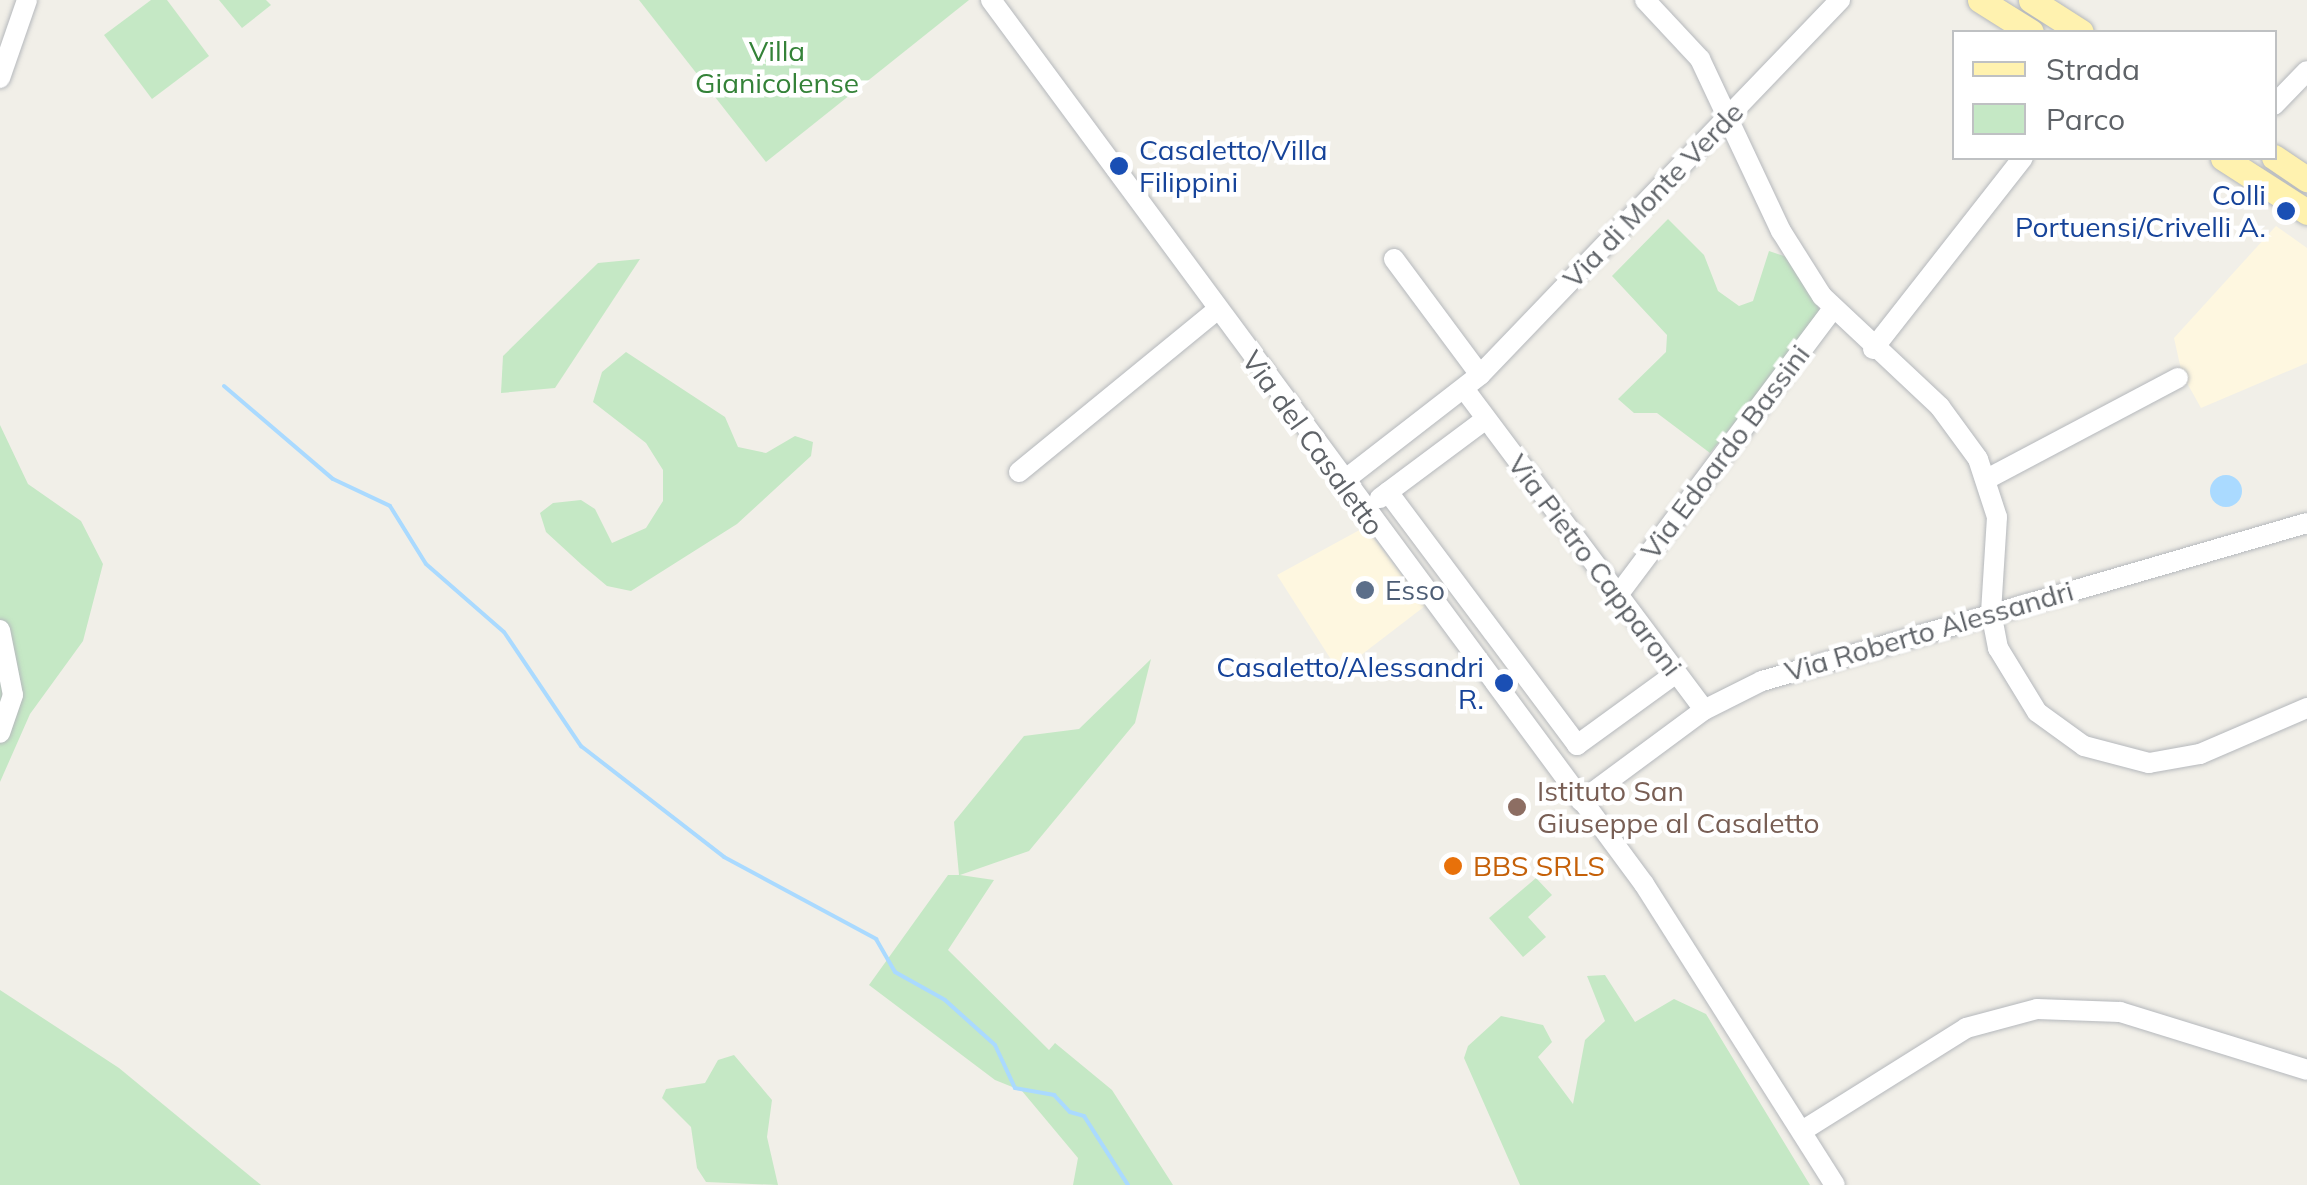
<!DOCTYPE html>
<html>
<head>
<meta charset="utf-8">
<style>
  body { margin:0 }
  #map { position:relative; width:2307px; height:1185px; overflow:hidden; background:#f1efe8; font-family:Mulish,sans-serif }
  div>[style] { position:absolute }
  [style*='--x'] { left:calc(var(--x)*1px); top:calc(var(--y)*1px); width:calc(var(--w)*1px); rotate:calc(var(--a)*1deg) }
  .commercial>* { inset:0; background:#fef7e0 }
  .green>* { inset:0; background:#c5e8c5 }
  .water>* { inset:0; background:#aadaff }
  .round { border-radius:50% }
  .stream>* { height:4px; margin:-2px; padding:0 2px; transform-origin:2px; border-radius:2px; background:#aadaff }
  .roads { filter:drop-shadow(0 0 2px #b5b8bc) drop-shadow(0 0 2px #b5b8bc) }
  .minor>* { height:20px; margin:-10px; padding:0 10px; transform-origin:10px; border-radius:10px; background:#fff }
  .major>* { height:25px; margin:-12.5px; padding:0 12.5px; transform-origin:12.5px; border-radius:12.5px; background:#fff2af }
  .dots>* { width:28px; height:28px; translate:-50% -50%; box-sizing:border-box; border:5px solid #fff; border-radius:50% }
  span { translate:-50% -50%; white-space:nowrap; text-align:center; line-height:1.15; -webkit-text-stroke:9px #fff; paint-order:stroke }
  .park-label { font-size:28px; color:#348238 }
  .transit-label { font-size:28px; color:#164399 }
  .left { translate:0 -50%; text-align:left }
  .right { translate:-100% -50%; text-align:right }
  .street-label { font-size:28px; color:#5f6368 }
  .service-label { font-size:28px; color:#4e5e75 }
  .education-label { font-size:28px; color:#785e54 }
  .food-label { font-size:28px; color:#c56008 }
  .legend { position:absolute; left:1952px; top:30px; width:325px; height:130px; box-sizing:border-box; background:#fff; border:2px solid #bfc1c3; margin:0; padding:12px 18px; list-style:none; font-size:30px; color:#5f6368 }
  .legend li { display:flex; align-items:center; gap:20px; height:50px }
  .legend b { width:50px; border:2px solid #bfc1c3 }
</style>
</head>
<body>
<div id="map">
  <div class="commercial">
    <i style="clip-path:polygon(2276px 226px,2307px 248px,2307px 363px,2201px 408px,2182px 374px,2174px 338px)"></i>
    <i style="clip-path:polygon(1365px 527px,1425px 606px,1339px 672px,1277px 575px)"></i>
  </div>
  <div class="green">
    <i style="clip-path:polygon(151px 0,167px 0,209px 56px,152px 99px,104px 35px)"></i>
    <i style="clip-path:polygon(219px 0,266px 0,271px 5px,242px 28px)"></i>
    <i style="clip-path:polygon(639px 0,969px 0,766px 162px)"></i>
    <i style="clip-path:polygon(1668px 219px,1704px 255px,1718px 291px,1739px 306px,1753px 301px,1769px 251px,1787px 257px,1820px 310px,1817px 322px,1710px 453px,1657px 413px,1634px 413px,1618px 399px,1666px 352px,1667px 335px,1612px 276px)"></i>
    <i style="clip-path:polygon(640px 259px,555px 388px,501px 393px,503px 356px,598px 263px)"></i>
    <i style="clip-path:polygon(626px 352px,725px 417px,738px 447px,766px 453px,795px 436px,813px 442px,811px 456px,737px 524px,631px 591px,607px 586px,582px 565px,546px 532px,540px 513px,553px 503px,581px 500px,595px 509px,612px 543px,646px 528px,663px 501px,663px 470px,646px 443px,593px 402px,602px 372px)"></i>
    <i style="clip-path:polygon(0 425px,28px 484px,81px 521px,103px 564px,83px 641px,30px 714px,0 782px)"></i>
    <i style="clip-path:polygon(1151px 659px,1135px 723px,1029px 851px,960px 875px,994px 880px,948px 950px,1049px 1050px,1055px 1043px,1112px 1090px,1173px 1185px,1073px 1185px,1078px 1158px,1022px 1091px,995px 1080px,869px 985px,948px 875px,959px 875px,954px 822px,1024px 736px,1079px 729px)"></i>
    <i style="clip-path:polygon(1536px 878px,1552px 895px,1528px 917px,1546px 937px,1523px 957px,1489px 918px)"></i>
    <i style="clip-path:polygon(1605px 975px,1635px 1022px,1674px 999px,1706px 1014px,1810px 1185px,1520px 1185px,1464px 1058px,1468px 1046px,1501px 1016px,1543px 1025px,1552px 1042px,1538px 1057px,1573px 1104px,1585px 1040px,1605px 1021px,1587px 976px)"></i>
    <i style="clip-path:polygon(0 990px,119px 1068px,261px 1185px,0 1185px)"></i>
    <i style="clip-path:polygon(734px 1055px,772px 1100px,767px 1137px,778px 1185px,706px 1182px,697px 1168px,691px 1127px,662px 1098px,666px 1089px,705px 1083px,718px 1060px)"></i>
  </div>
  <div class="water">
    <i class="round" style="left:2210px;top:475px;width:32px;height:32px"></i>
  </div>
  <div class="stream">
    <i style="--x:224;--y:386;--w:143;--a:40.5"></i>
    <i style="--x:333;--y:479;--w:63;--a:25.3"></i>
    <i style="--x:390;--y:506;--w:68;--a:58.2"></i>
    <i style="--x:426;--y:564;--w:103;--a:41.1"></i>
    <i style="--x:504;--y:632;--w:138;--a:56"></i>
    <i style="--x:581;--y:746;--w:181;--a:37.8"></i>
    <i style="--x:724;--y:857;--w:173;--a:28.3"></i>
    <i style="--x:876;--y:939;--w:38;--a:60"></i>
    <i style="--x:895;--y:972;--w:57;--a:29.2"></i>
    <i style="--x:945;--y:1000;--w:67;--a:42"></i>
    <i style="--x:995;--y:1045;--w:47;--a:65.1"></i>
    <i style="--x:1015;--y:1088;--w:40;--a:10"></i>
    <i style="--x:1054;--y:1095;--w:23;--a:47"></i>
    <i style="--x:1070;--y:1112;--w:15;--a:16"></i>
    <i style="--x:1084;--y:1116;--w:82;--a:57.5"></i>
  </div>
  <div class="roads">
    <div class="minor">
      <i style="--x:991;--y:0;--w:1099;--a:53.55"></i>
      <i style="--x:1644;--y:884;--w:356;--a:57.6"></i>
      <i style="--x:1645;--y:0;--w:81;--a:47"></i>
      <i style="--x:1700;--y:59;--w:190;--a:64.8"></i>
      <i style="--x:1781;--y:231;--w:77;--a:57.8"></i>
      <i style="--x:1822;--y:296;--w:162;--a:43.2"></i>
      <i style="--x:1940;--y:407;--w:64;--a:53.8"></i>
      <i style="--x:1978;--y:459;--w:61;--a:71.9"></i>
      <i style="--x:1997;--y:517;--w:95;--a:93.6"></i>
      <i style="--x:1991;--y:612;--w:37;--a:79"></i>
      <i style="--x:1998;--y:648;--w:75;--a:58.6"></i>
      <i style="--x:2037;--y:712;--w:58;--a:35.9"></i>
      <i style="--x:2084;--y:746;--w:67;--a:14.7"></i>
      <i style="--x:2149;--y:763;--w:52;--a:-10"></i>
      <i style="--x:2200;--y:754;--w:116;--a:-23.3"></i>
      <i style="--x:0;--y:78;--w:83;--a:-70.9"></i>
      <i style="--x:2274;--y:105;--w:47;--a:-45.9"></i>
      <i style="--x:1394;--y:259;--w:144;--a:53.4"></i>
      <i style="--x:1873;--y:349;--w:243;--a:-51.9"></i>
      <i style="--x:1465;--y:390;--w:399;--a:53.2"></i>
      <i style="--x:1019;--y:472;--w:254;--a:-39.3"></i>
      <i style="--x:1987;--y:479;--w:216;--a:-27.9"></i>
      <i style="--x:1342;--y:482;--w:175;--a:-37.8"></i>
      <i style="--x:1480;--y:375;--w:520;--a:-46.17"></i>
      <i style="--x:1388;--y:492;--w:316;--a:53.2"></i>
      <i style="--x:1577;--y:745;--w:122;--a:-36"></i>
      <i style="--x:1380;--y:498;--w:132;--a:-36.7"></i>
      <i style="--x:1618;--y:595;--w:356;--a:-53.1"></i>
      <i style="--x:0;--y:630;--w:66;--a:78.7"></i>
      <i style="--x:13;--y:695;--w:40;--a:108.9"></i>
      <i style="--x:1581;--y:801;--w:153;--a:-36.5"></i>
      <i style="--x:1704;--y:710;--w:65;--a:-26.6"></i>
      <i style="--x:1762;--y:681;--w:567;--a:-16.17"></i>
      <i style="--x:1802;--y:1131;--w:194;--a:-32.1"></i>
      <i style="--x:1966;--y:1028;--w:73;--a:-15"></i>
      <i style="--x:2037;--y:1009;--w:83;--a:2.1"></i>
      <i style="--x:2120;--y:1012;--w:196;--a:17.2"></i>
    </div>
    <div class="major">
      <i style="--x:1980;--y:0;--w:60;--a:32.1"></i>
      <i style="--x:2031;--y:0;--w:59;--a:32.6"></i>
      <i style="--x:2274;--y:157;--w:40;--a:34"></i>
      <i style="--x:2223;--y:158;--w:100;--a:32.7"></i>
    </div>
  </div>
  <div class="dots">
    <i style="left:1119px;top:166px;background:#1a4fb4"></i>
    <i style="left:2286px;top:211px;background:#1a4fb4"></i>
    <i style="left:1365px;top:590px;background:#5c6f8a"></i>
    <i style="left:1504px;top:683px;background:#1a4fb4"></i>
    <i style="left:1517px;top:807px;background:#8d6e63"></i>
    <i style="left:1453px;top:866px;background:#e8710a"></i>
  </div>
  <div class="park-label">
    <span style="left:777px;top:67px">Villa<br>Gianicolense</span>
  </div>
  <div class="transit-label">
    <span class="left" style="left:1139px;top:166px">Casaletto/Villa<br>Filippini</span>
    <span class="right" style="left:2266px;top:211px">Colli<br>Portuensi/Crivelli A.</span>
    <span class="right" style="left:1484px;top:683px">Casaletto/Alessandri<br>R.</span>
  </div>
  <div class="street-label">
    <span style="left:1653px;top:195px;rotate:-46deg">Via di Monte Verde</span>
    <span style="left:1313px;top:443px;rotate:54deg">Via del Casaletto</span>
    <span style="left:1725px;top:452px;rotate:-53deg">Via Edoardo Bassini</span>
    <span style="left:1595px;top:565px;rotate:53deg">Via Pietro Capparoni</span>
    <span style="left:1929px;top:631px;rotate:-16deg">Via Roberto Alessandri</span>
  </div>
  <div class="service-label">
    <span class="left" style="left:1385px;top:590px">Esso</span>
  </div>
  <div class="education-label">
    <span class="left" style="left:1537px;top:807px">Istituto San<br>Giuseppe al Casaletto</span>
  </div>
  <div class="food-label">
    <span class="left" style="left:1473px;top:866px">BBS SRLS</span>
  </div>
  <ul class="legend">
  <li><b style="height:12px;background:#fff2af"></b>Strada</li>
  <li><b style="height:28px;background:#c5e8c5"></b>Parco</li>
  </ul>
</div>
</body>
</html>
